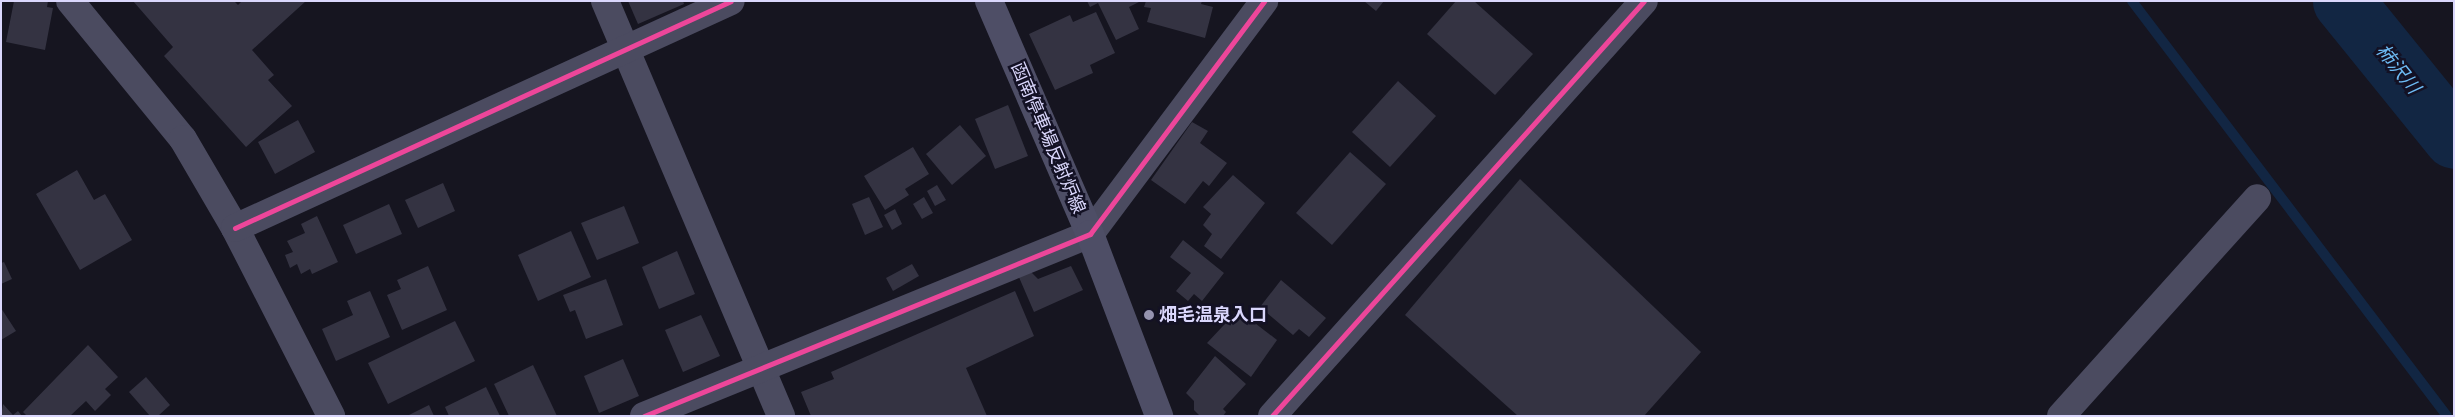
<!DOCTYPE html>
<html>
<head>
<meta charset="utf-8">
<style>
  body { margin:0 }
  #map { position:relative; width:2455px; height:417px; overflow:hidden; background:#161520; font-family:Arial,"Noto Sans JP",sans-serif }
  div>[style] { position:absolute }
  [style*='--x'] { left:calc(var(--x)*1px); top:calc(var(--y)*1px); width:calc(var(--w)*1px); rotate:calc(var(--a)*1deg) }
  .stream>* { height:10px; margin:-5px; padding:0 5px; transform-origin:5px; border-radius:5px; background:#122643 }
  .river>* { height:61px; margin:-30.5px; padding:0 30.5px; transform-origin:30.5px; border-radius:30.5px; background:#122643 }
  .building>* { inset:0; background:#343342 }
  .street>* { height:28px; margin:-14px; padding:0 14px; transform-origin:14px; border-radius:14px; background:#4b4b60 }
  .secondary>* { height:28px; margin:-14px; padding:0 14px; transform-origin:14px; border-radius:14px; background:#4e4e66 }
  .cycleway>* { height:5px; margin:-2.5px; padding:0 2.5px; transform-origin:2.5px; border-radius:2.5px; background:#ed469a }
  .dots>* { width:14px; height:14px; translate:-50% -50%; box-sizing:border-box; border:2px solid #131124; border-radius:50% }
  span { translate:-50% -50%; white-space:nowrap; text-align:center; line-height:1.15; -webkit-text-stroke:5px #131124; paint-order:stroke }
  .street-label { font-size:18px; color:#dad7fc }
  .poi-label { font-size:18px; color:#dad7fc; font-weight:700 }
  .left { translate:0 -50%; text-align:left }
  .water-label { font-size:19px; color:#6dbbf4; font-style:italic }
  .frame { position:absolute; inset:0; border:2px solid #dad7fc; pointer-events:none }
</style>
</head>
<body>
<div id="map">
  <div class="stream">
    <i style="--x:2132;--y:1;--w:521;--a:52.8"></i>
  </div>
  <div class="river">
    <i style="--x:2343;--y:1;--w:176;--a:51"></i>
  </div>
  <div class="building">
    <i style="clip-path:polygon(14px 1px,48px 1px,47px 7px,53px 8px,45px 50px,6px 42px)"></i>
    <i style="clip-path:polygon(133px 1px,234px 1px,238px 5px,242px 1px,306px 1px,252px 50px,274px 75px,268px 80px,292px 106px,246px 147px,164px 56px,173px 47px)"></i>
    <i style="clip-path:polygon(628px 1px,683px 1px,684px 4px,638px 24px)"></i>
    <i style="clip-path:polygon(1087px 1px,1141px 1px,1129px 7px,1139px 29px,1116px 40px,1098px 3px,1090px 7px)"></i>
    <i style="clip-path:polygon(1146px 1px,1202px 1px,1201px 4px,1213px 7px,1205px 38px,1147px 22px,1151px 8px,1144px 7px)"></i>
    <i style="clip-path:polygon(1364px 1px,1384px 1px,1376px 11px)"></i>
    <i style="clip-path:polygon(1456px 1px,1474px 1px,1533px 54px,1495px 95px,1427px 34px)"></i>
    <i style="clip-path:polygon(1096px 12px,1115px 53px,1090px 65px,1093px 73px,1055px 90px,1029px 34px,1070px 15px,1073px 22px)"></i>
    <i style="clip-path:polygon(1398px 81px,1436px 116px,1390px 167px,1352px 132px)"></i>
    <i style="clip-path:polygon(1008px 105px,1028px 156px,995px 169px,975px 119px)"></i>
    <i style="clip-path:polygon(298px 120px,315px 152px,275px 174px,258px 142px)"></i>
    <i style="clip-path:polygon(1192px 122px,1208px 131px,1200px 143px,1227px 163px,1209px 186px,1203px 181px,1185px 204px,1151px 180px)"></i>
    <i style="clip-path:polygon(960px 125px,986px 156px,952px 185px,926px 154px)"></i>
    <i style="clip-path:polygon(913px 147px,929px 174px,905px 189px,909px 195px,885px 210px,864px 176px)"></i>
    <i style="clip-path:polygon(1350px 152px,1386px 184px,1332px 245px,1296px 213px)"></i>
    <i style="clip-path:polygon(77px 170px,94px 200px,105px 194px,132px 240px,80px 270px,36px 194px)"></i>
    <i style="clip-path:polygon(1233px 175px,1265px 203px,1221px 259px,1204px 246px,1212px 234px,1203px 225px,1211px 214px,1203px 207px)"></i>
    <i style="clip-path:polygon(1520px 179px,1701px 352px,1644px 416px,1518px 416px,1405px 315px)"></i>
    <i style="clip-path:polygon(443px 183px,455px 211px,418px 228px,405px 200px)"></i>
    <i style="clip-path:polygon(937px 185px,946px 200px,935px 206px,927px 191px)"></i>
    <i style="clip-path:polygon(869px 197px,883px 227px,865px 235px,852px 204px)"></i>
    <i style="clip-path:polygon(924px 197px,933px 213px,922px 219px,913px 204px)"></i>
    <i style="clip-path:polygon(389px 204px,402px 234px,356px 254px,343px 225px)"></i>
    <i style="clip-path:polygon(624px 206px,639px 243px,597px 260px,581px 223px)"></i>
    <i style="clip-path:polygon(895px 209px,902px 224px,892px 230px,884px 215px)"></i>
    <i style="clip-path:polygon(317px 216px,338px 262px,312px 274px,310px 269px,301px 274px,297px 264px,290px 268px,285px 255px,293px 252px,287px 241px,305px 233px,301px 224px)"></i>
    <i style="clip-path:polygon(571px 231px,591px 277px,538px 301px,518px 255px)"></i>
    <i style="clip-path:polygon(1183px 240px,1224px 273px,1202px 301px,1194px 294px,1188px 301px,1176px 291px,1191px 273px,1170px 257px)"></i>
    <i style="clip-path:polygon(677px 251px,695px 294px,659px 309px,642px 267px)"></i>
    <i style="clip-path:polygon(4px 262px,12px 279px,1px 284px,1px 263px)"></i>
    <i style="clip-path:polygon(912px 264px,919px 276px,893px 291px,886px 278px)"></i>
    <i style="clip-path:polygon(428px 266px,447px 310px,402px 330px,387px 295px,401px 289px,397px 280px)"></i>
    <i style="clip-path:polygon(1071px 266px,1083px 290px,1034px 312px,1018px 275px,1030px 271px,1038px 279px)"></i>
    <i style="clip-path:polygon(606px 279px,623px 325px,586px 339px,575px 310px,570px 312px,563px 295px)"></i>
    <i style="clip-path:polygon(1281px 280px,1326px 318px,1309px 337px,1299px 329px,1293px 335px,1260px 307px)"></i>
    <i style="clip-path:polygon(370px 291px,390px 337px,336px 361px,322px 329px,353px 315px,347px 301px)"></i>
    <i style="clip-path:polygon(1015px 291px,1034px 336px,966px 368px,987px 416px,811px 416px,801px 392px,834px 379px,831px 372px)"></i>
    <i style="clip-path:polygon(1px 308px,16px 331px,1px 340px)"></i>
    <i style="clip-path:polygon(1238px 310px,1277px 340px,1251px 377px,1207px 343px)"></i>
    <i style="clip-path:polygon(701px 315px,720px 356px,683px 372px,665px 330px)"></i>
    <i style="clip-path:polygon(455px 321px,475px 361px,388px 404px,368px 363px)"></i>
    <i style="clip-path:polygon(88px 345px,118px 377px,105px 389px,111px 395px,95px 411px,86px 401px,70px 416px,27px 416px,23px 412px)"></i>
    <i style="clip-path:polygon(1215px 356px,1246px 384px,1223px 409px,1226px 412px,1223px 416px,1200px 416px,1194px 410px,1194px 401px,1186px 393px)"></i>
    <i style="clip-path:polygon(623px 359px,639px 396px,599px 413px,584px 376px)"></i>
    <i style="clip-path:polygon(533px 365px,557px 416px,509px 416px,494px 384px)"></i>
    <i style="clip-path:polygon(146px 377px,170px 405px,158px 416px,150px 416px,129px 392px)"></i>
    <i style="clip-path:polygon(486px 387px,500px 416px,449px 416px,445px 407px)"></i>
    <i style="clip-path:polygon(3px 404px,13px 415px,18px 411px,22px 416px,1px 416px)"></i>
    <i style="clip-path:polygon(429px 405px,434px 416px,407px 416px)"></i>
  </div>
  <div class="street">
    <i style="--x:70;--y:1;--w:178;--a:50.7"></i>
    <i style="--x:183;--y:139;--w:103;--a:59.7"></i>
    <i style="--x:235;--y:228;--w:211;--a:62.9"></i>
    <i style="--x:605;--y:1;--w:451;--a:67"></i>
    <i style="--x:235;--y:228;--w:545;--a:-24.59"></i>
    <i style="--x:644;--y:416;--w:482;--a:-22.2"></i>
    <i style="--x:1090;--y:234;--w:291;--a:-53.2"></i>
    <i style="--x:1272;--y:416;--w:557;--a:-48.13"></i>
    <i style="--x:2061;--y:416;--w:293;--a:-48"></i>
  </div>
  <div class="secondary">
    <i style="--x:989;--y:1;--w:254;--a:66.6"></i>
    <i style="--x:1090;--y:234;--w:195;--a:69.2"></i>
  </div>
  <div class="cycleway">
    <i style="--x:235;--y:228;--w:545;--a:-24.59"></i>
    <i style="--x:644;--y:416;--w:482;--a:-22.2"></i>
    <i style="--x:1090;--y:234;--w:291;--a:-53.2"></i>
    <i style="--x:1272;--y:416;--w:557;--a:-48.13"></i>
  </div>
  <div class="dots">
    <i style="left:1149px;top:315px;background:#9593af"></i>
  </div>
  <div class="street-label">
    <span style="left:1048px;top:138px;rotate:67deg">函南停車場反射炉線</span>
  </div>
  <div class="poi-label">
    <span class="left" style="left:1159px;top:315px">畑毛温泉入口</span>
  </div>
  <div class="water-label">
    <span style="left:2398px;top:69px;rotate:51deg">柿沢川</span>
  </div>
  <div class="frame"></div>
</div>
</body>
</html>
